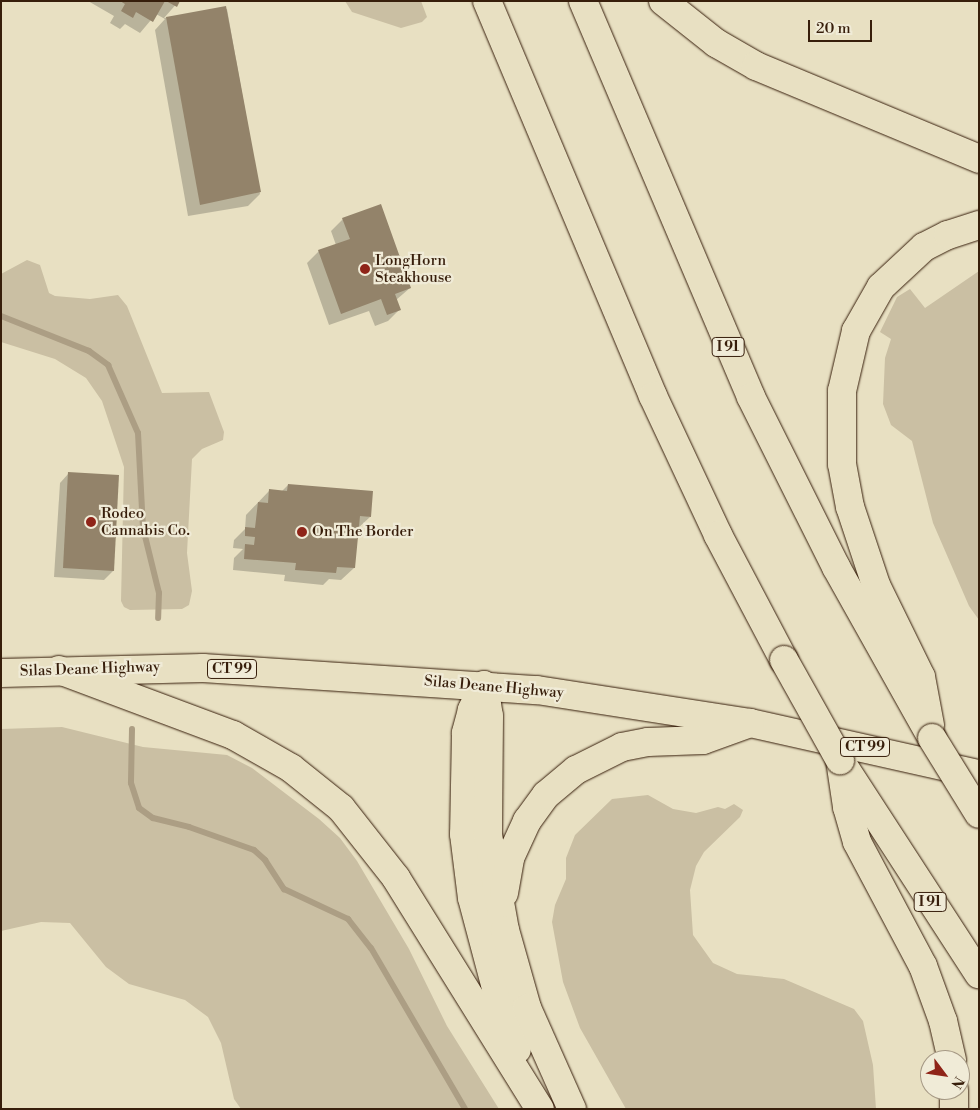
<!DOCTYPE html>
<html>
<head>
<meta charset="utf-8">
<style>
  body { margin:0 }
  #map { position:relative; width:980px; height:1110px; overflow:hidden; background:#e8e0c2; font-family:"Libre Bodoni",serif }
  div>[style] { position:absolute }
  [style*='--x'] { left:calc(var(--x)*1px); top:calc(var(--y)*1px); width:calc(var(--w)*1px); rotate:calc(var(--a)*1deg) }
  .green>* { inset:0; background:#cabfa3 }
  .shadow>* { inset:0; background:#0003 }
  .stream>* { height:6px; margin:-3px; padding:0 3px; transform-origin:3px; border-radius:3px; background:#ac9e84 }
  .building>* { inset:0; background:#93836a }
  .roads { filter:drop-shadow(0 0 1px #371e0b) drop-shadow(0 0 1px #371e0b) }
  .primary>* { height:28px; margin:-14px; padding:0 14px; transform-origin:14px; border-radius:14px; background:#e8e0c2 }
  .motorway>* { height:28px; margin:-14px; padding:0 14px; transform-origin:14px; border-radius:14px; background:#e8e0c2 }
  .bridges { filter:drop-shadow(0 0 1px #371e0b) drop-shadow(0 0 1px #371e0b) }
  .motorway-bridge>* { height:28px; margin:-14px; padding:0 14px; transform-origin:14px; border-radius:14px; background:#e8e0c2 }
  .dots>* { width:14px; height:14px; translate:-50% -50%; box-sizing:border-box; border:2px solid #f0ebd7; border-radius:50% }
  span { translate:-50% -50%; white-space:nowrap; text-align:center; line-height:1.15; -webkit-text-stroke:4.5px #f0ebd7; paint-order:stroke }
  .shield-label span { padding:1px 4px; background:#f0ebd7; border:1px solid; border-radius:4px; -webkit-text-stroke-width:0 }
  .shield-label { font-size:14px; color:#371e0b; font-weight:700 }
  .poi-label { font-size:15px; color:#371e0b }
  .left { translate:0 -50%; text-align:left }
  .street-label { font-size:15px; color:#371e0b }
  .frame { position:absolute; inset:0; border:2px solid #371e0b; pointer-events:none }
  .north { position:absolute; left:920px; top:1050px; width:50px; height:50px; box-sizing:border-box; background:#f0ebd7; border:1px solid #a69985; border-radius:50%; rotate:121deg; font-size:14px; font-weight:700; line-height:20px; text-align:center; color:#371e0b }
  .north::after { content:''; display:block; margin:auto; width:18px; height:22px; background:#8f2418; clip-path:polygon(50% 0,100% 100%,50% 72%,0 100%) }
  .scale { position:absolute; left:808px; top:20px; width:64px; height:22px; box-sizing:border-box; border:2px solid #371e0b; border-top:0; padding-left:6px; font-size:15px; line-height:18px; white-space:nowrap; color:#371e0b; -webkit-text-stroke:4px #f0ebd7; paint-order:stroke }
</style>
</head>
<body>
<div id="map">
  <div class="green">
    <i style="clip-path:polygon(345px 1px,421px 1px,427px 17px,422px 22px,401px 28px,352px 12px)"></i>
    <i style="clip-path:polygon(27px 260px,40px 265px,49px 293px,55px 296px,90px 299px,118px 295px,127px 306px,162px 393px,209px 392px,224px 432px,223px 440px,202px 449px,192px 459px,187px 553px,192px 591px,189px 605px,182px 609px,130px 610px,124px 607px,121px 601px,124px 467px,102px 401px,86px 378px,55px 359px,1px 342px,1px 274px)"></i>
    <i style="clip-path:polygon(979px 271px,979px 620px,969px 606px,933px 523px,912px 441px,891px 425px,883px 404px,885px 358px,891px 339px,880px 332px,897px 297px,910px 289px,925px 308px)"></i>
    <i style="clip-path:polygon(62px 727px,143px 747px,227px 755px,252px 768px,319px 819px,340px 838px,357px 861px,409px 949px,447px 1026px,499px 1109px,241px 1109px,234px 1099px,221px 1043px,208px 1017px,185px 1000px,129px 984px,106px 967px,70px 923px,41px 922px,1px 931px,1px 729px)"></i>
    <i style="clip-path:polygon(648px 795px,673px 809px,696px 813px,718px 807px,725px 809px,734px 804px,743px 810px,740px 817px,704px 852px,696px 866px,690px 890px,693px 935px,713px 963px,737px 974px,784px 979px,854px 1009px,863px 1021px,873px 1065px,876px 1109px,626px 1109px,580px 1028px,563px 982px,552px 922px,555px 905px,566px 879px,566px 858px,575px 835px,612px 799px)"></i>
  </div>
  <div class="shadow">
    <i style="clip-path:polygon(88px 1px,179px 1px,164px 18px,227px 9px,260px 194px,248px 206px,188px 216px,155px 30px,165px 19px,156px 14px,140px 33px,125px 24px,120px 29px,110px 23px,114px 16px)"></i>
    <i style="clip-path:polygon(343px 219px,410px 288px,396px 300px,400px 309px,388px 321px,375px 326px,369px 311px,329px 325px,307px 263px,319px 251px,336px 245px,331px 231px)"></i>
    <i style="clip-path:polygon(69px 473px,113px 571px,104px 580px,54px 577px,60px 483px)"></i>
    <i style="clip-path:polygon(288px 485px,370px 517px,357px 529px,354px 568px,341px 580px,329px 579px,323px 585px,284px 581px,285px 575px,233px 570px,234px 558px,243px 549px,233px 548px,234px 540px,245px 529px,246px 515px,269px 491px,281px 492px)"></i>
  </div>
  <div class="stream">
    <i style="--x:1;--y:316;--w:95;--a:21.7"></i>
    <i style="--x:89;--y:351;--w:24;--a:36"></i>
    <i style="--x:108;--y:365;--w:74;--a:66.2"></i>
    <i style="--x:138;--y:433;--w:95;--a:87"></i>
    <i style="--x:143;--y:528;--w:67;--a:76.2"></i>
    <i style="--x:159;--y:593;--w:25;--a:92"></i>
    <i style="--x:132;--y:729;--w:54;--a:91.1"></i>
    <i style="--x:131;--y:783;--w:26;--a:72"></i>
    <i style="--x:139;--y:808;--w:17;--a:36"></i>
    <i style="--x:153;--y:818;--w:37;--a:14"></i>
    <i style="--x:189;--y:827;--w:69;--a:19.5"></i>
    <i style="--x:254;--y:850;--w:15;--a:42"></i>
    <i style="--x:265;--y:860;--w:35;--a:57"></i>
    <i style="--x:284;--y:889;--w:71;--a:25.1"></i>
    <i style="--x:348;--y:919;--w:37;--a:52"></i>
    <i style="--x:371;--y:948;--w:186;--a:59.7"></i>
  </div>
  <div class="building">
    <i style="clip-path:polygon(120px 1px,165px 1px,153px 22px,136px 12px,133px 18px,121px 11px,125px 4px)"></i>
    <i style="clip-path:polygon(166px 1px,180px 1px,177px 7px)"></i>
    <i style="clip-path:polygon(226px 6px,261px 192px,200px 205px,166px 17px)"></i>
    <i style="clip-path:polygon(381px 204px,411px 288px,395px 294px,401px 310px,387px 315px,381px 299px,341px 314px,318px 250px,350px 239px,342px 218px)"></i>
    <i style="clip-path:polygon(68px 472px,119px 475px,114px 571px,63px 568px)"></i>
    <i style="clip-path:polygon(288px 484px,373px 491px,371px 517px,360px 516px,355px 568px,337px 567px,336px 573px,295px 570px,296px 563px,244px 559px,245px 544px,254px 545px,255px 537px,245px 536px,245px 527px,255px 528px,258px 502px,268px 503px,269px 489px,287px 491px)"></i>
  </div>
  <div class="roads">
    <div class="primary">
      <i style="--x:1;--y:673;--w:202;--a:-1.4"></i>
      <i style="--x:203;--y:668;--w:335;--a:3.8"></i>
      <i style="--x:537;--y:690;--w:216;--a:8.8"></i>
      <i style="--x:750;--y:723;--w:235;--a:12.6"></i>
    </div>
    <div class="motorway">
      <i style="--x:487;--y:1;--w:428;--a:67.2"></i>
      <i style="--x:653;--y:396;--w:153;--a:64.9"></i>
      <i style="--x:718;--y:535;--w:141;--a:62.2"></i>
      <i style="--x:583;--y:1;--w:430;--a:67"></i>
      <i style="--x:751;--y:397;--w:190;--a:63.4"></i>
      <i style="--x:836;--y:567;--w:196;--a:60.7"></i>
      <i style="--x:663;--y:1;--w:68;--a:38.4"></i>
      <i style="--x:716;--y:43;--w:46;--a:29.9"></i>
      <i style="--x:756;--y:66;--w:242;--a:22.6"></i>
      <i style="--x:59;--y:670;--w:186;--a:20.5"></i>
      <i style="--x:233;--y:735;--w:67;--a:29.6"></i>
      <i style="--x:291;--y:768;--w:64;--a:38.7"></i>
      <i style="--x:341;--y:808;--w:89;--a:51.8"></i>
      <i style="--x:396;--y:878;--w:272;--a:58.1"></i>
      <i style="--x:484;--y:685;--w:28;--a:116"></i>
      <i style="--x:472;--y:710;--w:24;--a:105"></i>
      <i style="--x:466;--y:733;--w:101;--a:91.1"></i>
      <i style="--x:464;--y:834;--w:64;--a:82.9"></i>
      <i style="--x:472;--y:898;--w:93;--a:75.1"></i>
      <i style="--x:496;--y:988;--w:65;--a:71.3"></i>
      <i style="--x:484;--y:685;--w:31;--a:81"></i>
      <i style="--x:489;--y:716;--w:119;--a:90.5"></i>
      <i style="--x:488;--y:835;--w:97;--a:79.9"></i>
      <i style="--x:505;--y:930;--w:81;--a:74.2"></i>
      <i style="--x:527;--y:1008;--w:111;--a:66"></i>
      <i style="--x:930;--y:725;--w:49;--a:-100.6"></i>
      <i style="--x:921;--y:677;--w:102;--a:-116.1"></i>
      <i style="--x:876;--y:585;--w:82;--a:-108.4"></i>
      <i style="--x:850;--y:507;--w:44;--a:-100.5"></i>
      <i style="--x:842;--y:464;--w:73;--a:-90"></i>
      <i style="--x:842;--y:391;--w:62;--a:-76.9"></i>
      <i style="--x:856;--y:331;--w:51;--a:-60.4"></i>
      <i style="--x:881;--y:287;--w:59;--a:-42.9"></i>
      <i style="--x:924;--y:247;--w:27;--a:-27"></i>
      <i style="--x:948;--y:235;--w:33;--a:-18"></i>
      <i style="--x:840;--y:760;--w:48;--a:81.5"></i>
      <i style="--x:847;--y:807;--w:36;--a:74"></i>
      <i style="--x:857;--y:842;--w:140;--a:62"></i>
      <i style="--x:923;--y:966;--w:59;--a:70"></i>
      <i style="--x:943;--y:1021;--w:40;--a:77"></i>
      <i style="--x:845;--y:768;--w:246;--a:57"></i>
      <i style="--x:504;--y:893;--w:36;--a:-80"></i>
      <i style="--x:510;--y:858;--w:41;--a:-65.3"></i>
      <i style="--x:527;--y:821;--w:32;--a:-54"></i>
      <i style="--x:546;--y:795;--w:39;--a:-40"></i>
      <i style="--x:576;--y:770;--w:51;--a:-26.6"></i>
      <i style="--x:622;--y:747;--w:26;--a:-11"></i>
      <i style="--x:648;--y:742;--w:55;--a:-2.1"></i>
      <i style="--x:703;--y:740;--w:50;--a:-19.9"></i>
      <i style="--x:954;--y:1090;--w:19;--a:90"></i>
    </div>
  </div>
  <div class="bridges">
    <div class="motorway-bridge">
      <i style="--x:784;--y:660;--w:115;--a:60.8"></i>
      <i style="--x:932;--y:738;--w:89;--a:58.3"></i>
    </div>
  </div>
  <div class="dots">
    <i style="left:365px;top:269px;background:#8f2418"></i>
    <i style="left:91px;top:522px;background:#8f2418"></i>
    <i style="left:302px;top:532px;background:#8f2418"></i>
  </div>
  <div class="shield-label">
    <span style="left:728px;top:347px">I 91</span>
    <span style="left:232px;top:669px">CT 99</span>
    <span style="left:865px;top:747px">CT 99</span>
    <span style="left:930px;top:902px">I 91</span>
  </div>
  <div class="poi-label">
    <span class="left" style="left:375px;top:269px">LongHorn<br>Steakhouse</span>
    <span class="left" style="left:101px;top:522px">Rodeo<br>Cannabis Co.</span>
    <span class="left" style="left:312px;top:532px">On The Border</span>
  </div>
  <div class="street-label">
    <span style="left:90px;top:669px;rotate:-2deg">Silas Deane Highway</span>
    <span style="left:494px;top:687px;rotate:5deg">Silas Deane Highway</span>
  </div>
  <div class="frame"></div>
  <div class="north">N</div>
  <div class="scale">20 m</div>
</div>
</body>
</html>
